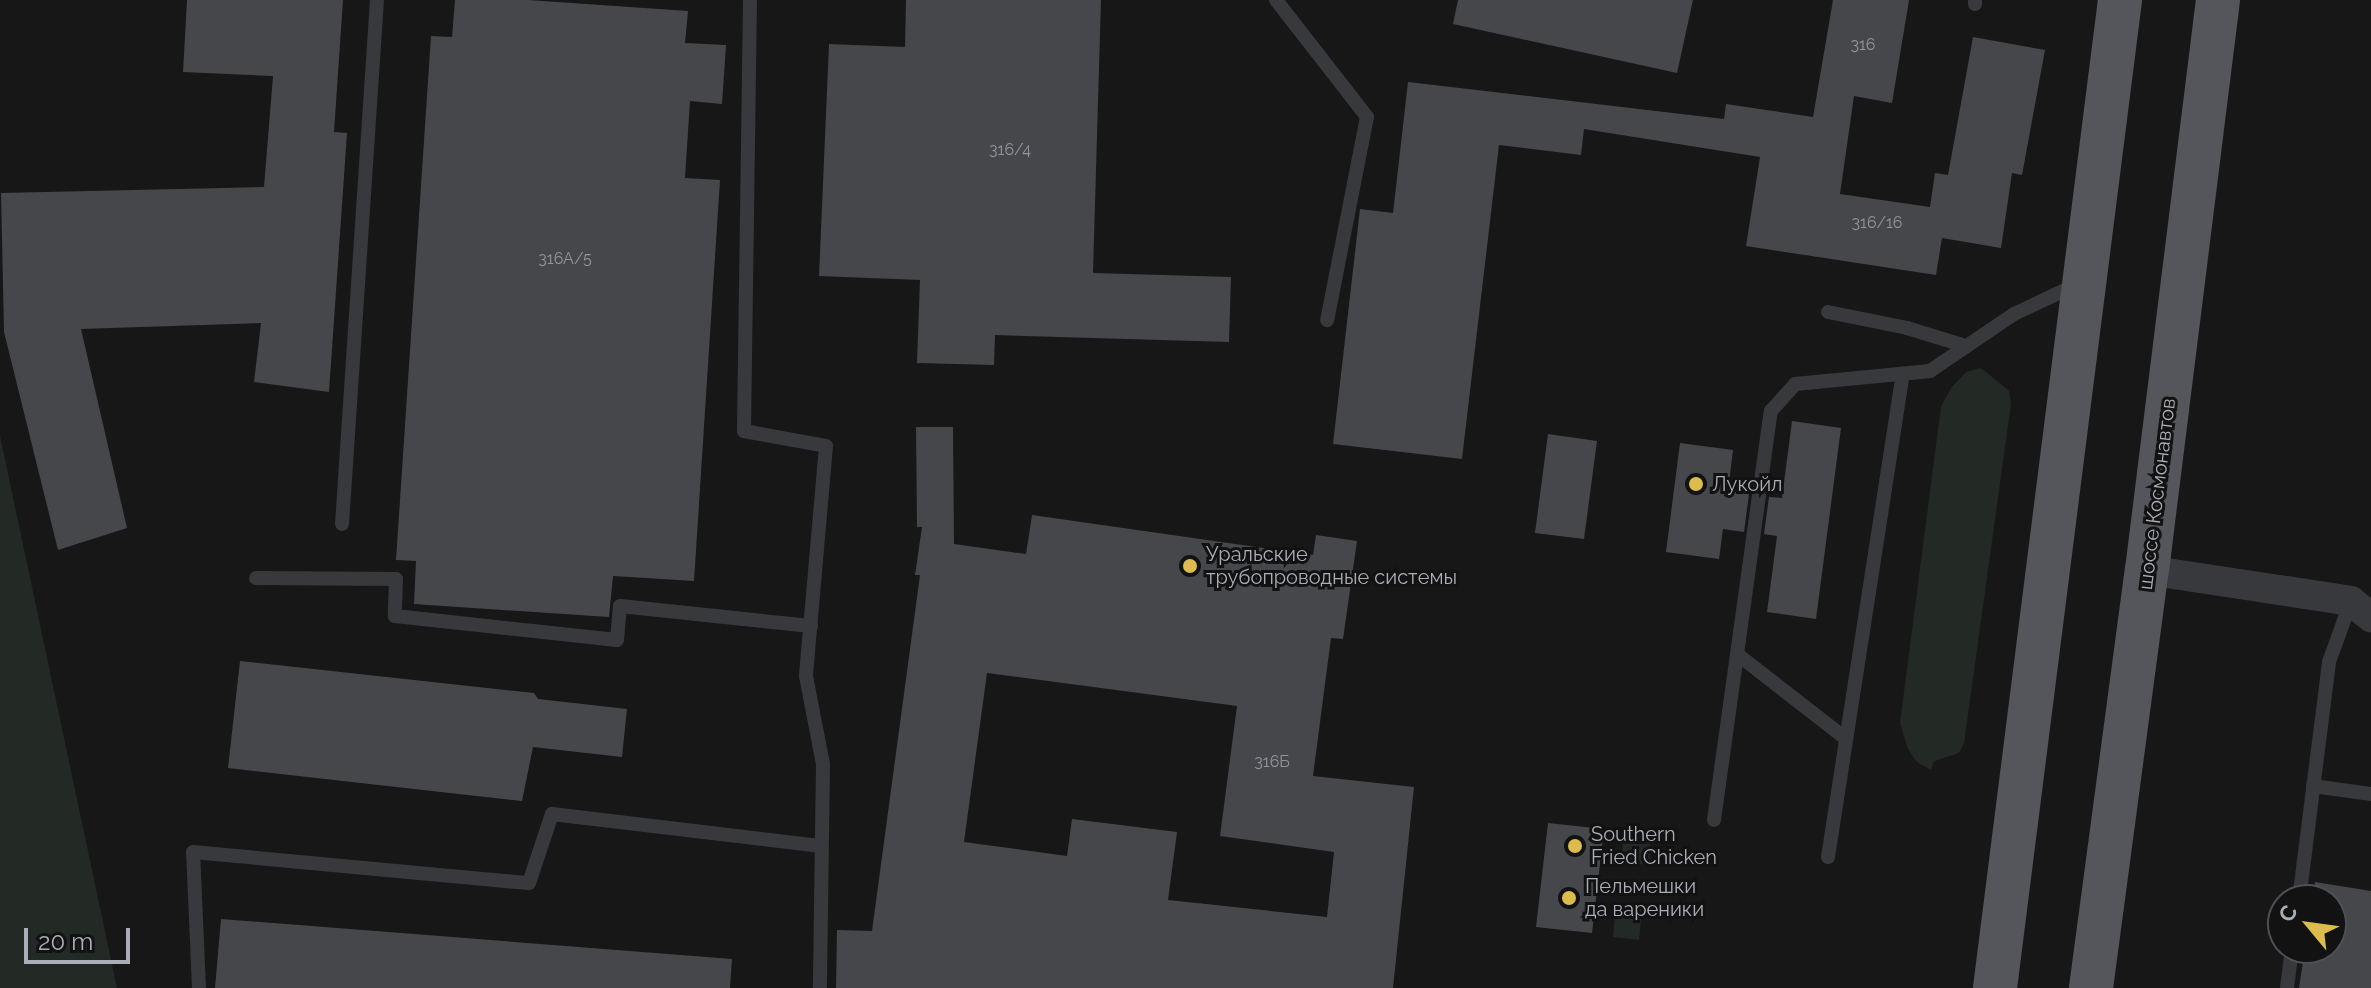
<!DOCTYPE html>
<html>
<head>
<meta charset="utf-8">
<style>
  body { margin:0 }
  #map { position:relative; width:2371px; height:988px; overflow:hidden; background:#171718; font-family:Raleway,sans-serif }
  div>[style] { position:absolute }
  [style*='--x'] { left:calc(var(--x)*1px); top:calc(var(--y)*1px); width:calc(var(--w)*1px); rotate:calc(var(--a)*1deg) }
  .green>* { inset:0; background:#232a25 }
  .building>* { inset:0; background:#46474b }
  .service>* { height:14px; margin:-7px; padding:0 7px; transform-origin:7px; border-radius:7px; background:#38393d }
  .minor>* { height:30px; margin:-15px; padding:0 15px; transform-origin:15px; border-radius:15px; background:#38393d }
  .primary>* { height:44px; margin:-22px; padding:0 22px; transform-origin:22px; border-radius:22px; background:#55555c }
  .dots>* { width:22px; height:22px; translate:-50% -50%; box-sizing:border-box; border:4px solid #121213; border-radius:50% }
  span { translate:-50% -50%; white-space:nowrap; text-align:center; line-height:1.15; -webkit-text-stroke:6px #121213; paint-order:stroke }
  .number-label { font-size:16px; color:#92949c }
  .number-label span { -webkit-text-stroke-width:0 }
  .poi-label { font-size:20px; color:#abadb7 }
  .left { translate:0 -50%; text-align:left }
  .street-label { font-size:20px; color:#abadb7 }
  .north { position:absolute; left:2267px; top:884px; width:80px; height:80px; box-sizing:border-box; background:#121213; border:2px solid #4f5055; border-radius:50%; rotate:299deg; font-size:22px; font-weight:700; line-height:32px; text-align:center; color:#abadb7 }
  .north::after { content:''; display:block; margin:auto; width:28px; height:36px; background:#dbbc4c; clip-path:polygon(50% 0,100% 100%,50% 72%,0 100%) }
  .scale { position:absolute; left:24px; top:928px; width:106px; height:36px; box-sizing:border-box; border:4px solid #abadb7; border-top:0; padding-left:10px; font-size:24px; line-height:28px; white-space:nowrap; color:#abadb7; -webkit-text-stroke:6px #121213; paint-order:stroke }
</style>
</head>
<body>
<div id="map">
  <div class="green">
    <i style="clip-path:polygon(1981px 368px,2009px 391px,2011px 404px,1964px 743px,1959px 753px,1934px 761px,1931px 770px,1917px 762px,1908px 749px,1900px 723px,1941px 407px,1951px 388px,1966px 372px)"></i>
    <i style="clip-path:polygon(0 436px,117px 988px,0 988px)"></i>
    <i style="clip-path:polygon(1624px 830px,1651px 833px,1649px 865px,1621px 862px)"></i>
    <i style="clip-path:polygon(1616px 905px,1642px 908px,1639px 940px,1613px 937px)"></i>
  </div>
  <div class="building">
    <i style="clip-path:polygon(187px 0,343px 0,334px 132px,347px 133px,329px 392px,254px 382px,261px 323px,81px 329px,127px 528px,58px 550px,4px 332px,1px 193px,264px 187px,273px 76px,183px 72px)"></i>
    <i style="clip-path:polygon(455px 0,528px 0,688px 11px,685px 43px,726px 45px,722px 104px,690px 101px,685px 178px,720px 180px,694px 581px,613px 576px,609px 617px,414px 604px,416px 561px,396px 560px,431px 36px,452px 37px)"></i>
    <i style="clip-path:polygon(906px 0,1101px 0,1093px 273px,1231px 277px,1229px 342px,995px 335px,994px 365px,917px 363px,920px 280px,819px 276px,829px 44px,905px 47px)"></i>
    <i style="clip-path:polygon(1458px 0,1693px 0,1677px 73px,1453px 24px)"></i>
    <i style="clip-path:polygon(1833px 0,1909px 0,1892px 103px,1854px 96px,1840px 194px,1930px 207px,1935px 173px,1948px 175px,1973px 37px,2045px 50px,2022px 175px,2012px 173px,2001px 248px,1942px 238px,1936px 275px,1746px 246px,1760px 157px,1584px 129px,1581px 155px,1499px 145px,1462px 459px,1333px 444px,1360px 209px,1393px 213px,1408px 82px,1724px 119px,1726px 104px,1813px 117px)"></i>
    <i style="clip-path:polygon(1792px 421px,1841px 428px,1816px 619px,1767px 612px,1777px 536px,1764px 534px,1769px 497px,1782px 498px)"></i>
    <i style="clip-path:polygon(evenodd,916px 427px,953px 427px,954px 544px,1026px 554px,1032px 515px,1313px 555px,1316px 535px,1357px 541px,1343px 639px,1331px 638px,1313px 776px,1414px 787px,1393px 988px,836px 988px,837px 930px,872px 931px,920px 575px,915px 575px,922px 527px,917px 527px,916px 427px,987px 673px,1237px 706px,1220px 836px,1334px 852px,1327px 917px,1168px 900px,1177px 832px,1072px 819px,1067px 856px,964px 842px,987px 673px)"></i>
    <i style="clip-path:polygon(1548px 434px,1597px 441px,1584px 539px,1535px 533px)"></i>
    <i style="clip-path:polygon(1680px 443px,1733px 450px,1728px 491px,1749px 494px,1744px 532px,1723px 529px,1719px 559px,1666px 552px)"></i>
    <i style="clip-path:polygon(240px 661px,534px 693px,538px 699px,627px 709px,622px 757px,533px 747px,522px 801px,228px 768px)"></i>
    <i style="clip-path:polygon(1548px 823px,1604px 829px,1592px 933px,1536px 927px)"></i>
    <i style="clip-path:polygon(2315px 882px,2371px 891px,2371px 988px,2299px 988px,2305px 948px,2331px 948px,2331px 900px,2312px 900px)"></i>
    <i style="clip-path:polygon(221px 919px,732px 959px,730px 988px,215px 988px)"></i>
  </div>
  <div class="service">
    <i style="--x:750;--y:0;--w:431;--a:90.8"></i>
    <i style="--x:744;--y:431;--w:83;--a:10.4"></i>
    <i style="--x:826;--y:446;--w:231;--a:95"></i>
    <i style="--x:806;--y:676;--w:90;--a:79.1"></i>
    <i style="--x:823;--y:764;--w:224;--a:90.8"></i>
    <i style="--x:1276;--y:0;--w:148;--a:52.1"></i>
    <i style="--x:1367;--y:117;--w:207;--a:101.1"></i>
    <i style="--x:1975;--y:4;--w:4;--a:-90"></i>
    <i style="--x:1828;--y:312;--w:81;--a:11.4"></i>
    <i style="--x:1907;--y:328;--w:62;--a:17"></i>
    <i style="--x:342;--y:524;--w:525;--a:-86.18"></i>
    <i style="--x:256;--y:578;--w:140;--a:0.4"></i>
    <i style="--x:396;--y:579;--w:37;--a:92"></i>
    <i style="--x:395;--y:616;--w:223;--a:6.2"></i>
    <i style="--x:617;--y:640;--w:34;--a:-85"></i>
    <i style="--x:620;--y:606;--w:192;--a:6"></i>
    <i style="--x:1737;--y:654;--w:138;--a:37.9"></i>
    <i style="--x:2313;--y:786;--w:59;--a:7.9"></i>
    <i style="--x:1714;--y:820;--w:413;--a:-82.1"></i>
    <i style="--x:1771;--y:411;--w:36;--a:-48"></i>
    <i style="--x:1795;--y:384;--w:136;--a:-5.5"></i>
    <i style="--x:1930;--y:371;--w:102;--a:-34.2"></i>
    <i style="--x:2014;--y:314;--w:68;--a:-25.1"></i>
    <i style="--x:1828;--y:857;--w:489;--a:-81.2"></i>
    <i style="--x:2299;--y:900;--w:240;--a:-82.8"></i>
    <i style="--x:2329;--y:662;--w:65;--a:-70.2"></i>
    <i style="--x:199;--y:988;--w:136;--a:-92.5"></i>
    <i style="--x:193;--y:852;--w:337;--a:5.3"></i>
    <i style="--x:529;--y:883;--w:73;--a:-71.6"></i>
    <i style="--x:552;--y:814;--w:271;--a:6.8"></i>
    <i style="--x:2287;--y:988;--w:40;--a:-82.9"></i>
  </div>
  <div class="minor">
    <i style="--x:2147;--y:570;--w:206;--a:8.6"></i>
    <i style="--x:2351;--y:601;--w:26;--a:39"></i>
  </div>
  <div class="primary">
    <i style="--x:1995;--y:988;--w:996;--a:-82.79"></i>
    <i style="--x:2091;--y:988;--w:422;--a:-82.4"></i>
    <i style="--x:2147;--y:570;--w:574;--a:-82.9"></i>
  </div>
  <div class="dots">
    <i style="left:1696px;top:484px;background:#dbbc4c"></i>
    <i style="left:1190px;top:566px;background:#dbbc4c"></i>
    <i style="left:1575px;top:846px;background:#dbbc4c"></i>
    <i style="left:1569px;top:898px;background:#dbbc4c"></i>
  </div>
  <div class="number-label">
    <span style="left:1863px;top:45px">316</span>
    <span style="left:1010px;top:150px">316/4</span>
    <span style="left:1877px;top:223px">316/16</span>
    <span style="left:565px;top:259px">316А/5</span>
    <span style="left:1272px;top:762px">316Б</span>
  </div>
  <div class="poi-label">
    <span class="left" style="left:1712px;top:484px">Лукойл</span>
    <span class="left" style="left:1206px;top:566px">Уральские<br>трубопроводные системы</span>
    <span class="left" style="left:1591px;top:846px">Southern<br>Fried Chicken</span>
    <span class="left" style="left:1585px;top:898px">Пельмешки<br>да вареники</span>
  </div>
  <div class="street-label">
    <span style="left:2157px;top:494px;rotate:-83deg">шоссе Космонавтов</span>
  </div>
  <div class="north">С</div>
  <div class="scale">20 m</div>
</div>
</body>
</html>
